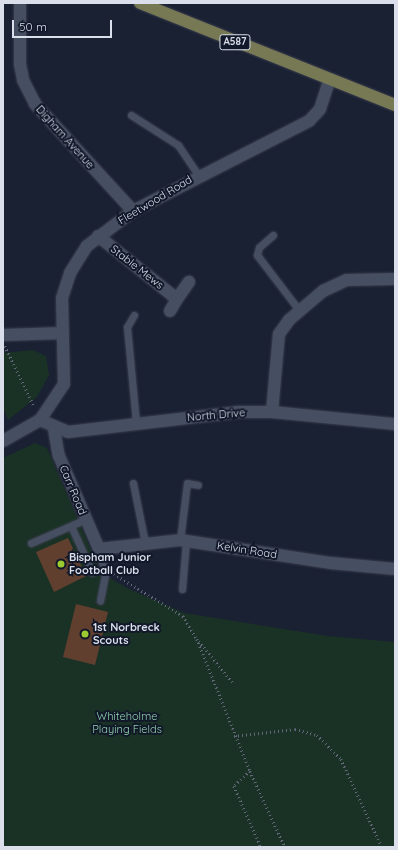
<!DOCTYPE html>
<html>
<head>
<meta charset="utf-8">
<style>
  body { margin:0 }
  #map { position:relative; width:398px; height:850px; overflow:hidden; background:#1a2133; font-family:Quicksand,sans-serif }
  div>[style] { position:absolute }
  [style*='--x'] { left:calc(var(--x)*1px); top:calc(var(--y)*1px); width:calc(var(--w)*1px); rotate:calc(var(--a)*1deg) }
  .green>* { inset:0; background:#1a3225 }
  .building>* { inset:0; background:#613f2f }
  .path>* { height:2.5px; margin-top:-1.25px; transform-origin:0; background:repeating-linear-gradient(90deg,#626878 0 1px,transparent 0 4px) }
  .roads { filter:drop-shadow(0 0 1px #393d4c) drop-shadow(0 0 1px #393d4c) }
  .service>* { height:7px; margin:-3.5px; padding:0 3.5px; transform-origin:3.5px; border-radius:3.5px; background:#464e62 }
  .minor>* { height:12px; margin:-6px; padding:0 6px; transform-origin:6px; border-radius:6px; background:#464e62 }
  .tertiary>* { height:12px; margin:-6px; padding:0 6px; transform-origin:6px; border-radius:6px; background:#464e62 }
  .primary>* { height:12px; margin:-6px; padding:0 6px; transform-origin:6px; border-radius:6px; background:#777955 }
  .dots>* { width:11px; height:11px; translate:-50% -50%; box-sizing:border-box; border:2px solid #111829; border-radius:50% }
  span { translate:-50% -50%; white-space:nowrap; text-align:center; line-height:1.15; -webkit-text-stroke:4px #111829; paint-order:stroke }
  .shield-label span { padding:1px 3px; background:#111829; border:1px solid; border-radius:3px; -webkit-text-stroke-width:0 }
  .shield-label { font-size:10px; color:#dadfeb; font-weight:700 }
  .street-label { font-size:11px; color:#dadfeb }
  .poi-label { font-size:11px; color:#dadfeb; font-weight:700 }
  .left { translate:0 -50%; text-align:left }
  .park-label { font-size:11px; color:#93d3ae }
  .frame { position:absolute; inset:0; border:4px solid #dadfeb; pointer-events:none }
  .scale { position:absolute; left:12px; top:20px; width:100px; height:18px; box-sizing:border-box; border:2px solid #dadfeb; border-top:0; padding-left:5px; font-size:12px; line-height:14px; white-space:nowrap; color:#dadfeb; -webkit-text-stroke:3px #111829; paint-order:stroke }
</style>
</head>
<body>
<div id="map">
  <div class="green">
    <i style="clip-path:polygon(33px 350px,46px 356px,49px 375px,37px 397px,8px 420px,3px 407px,3px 353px)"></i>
    <i style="clip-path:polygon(35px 443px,47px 448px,101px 573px,127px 588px,184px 613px,328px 636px,395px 642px,395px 847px,3px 847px,3px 458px)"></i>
  </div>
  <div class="building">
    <i style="clip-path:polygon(68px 538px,86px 576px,54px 592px,36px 552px)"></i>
    <i style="clip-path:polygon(76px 604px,108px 612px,95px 665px,63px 657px)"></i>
  </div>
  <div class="path">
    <i style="--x:5;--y:346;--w:67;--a:64.2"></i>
    <i style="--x:114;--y:574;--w:81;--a:31.3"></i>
    <i style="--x:183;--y:616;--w:27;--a:59"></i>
    <i style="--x:197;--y:639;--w:142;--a:68.1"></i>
    <i style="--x:250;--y:771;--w:22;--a:137"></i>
    <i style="--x:234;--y:786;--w:67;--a:66.1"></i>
    <i style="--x:199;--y:641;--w:55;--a:50.9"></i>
    <i style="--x:234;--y:736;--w:61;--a:-6.5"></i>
    <i style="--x:295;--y:729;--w:23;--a:15"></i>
    <i style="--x:317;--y:735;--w:34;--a:45"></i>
    <i style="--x:341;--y:759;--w:97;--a:65"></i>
    <i style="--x:250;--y:771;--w:84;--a:65.3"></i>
  </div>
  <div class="roads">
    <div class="service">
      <i style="--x:131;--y:115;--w:56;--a:32.6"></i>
      <i style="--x:178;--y:145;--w:36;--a:56"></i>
      <i style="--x:273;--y:235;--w:18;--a:139"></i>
      <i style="--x:259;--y:247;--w:8;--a:104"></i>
      <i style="--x:257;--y:255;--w:69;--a:52.6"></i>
      <i style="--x:134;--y:315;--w:14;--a:120"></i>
      <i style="--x:127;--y:327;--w:96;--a:84.6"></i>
      <i style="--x:133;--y:483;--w:61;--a:78.7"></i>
      <i style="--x:71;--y:526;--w:51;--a:65.5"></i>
      <i style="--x:180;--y:540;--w:57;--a:-83"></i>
      <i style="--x:187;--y:483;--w:11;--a:10"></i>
      <i style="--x:31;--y:543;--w:60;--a:-23.6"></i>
      <i style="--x:99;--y:549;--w:27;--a:77"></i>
      <i style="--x:105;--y:575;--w:26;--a:101"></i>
      <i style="--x:182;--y:589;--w:48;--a:-85.2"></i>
    </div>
    <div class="minor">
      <i style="--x:20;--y:3;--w:61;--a:90"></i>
      <i style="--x:20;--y:64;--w:16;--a:79"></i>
      <i style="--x:23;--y:80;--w:27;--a:63"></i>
      <i style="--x:35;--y:104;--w:145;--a:47.5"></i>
      <i style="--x:98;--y:236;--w:101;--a:38.6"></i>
      <i style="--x:177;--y:299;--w:21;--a:-55"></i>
      <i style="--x:170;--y:311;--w:14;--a:-60"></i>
      <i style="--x:3;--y:335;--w:60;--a:-1.9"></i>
      <i style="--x:272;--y:412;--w:78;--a:-84.9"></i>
      <i style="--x:279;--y:334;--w:17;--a:-54"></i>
      <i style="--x:289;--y:320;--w:45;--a:-40.5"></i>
      <i style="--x:323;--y:291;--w:26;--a:-25"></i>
      <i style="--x:347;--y:280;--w:48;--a:-1.2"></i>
      <i style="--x:40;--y:420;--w:30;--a:23"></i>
      <i style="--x:68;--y:432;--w:172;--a:-6.7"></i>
      <i style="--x:239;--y:412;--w:33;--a:0"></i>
      <i style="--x:272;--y:412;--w:124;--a:5.6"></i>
      <i style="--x:54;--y:429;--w:27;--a:80"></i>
      <i style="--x:59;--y:456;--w:101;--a:66.7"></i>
      <i style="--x:99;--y:549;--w:81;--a:-6.3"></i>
      <i style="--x:180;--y:540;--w:153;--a:8.7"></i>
      <i style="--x:331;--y:563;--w:64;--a:5.4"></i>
    </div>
    <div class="tertiary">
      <i style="--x:3;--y:441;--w:43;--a:-29.6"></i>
      <i style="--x:40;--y:420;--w:43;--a:-56.3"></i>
      <i style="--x:64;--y:384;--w:86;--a:-91.3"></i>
      <i style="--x:62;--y:298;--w:26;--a:-72"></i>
      <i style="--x:70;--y:273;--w:32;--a:-58"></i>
      <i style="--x:87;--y:246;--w:58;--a:-37.3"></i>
      <i style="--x:133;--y:211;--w:198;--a:-27.1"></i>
      <i style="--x:309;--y:121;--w:16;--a:-47"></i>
      <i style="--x:320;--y:109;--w:29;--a:-72"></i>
    </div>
    <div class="primary">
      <i style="--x:140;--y:3;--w:275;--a:21.8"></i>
    </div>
  </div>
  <div class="dots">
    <i style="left:61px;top:564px;background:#9dca30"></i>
    <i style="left:85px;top:634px;background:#9dca30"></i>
  </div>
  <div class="shield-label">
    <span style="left:235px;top:42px">A587</span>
  </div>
  <div class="street-label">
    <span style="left:65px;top:137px;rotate:48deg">Digham Avenue</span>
    <span style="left:155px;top:200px;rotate:-31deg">Fleetwood Road</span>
    <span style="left:137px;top:267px;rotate:38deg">Stable Mews</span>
    <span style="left:216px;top:415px;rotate:-5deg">North Drive</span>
    <span style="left:73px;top:490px;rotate:67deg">Carr Road</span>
    <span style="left:247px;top:550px;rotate:9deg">Kelvin Road</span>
  </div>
  <div class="poi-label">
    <span class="left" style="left:69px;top:564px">Bispham Junior<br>Football Club</span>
    <span class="left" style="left:93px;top:634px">1st Norbreck<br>Scouts</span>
  </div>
  <div class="park-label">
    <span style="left:127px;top:723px">Whiteholme<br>Playing Fields</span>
  </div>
  <div class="frame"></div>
  <div class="scale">50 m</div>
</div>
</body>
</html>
